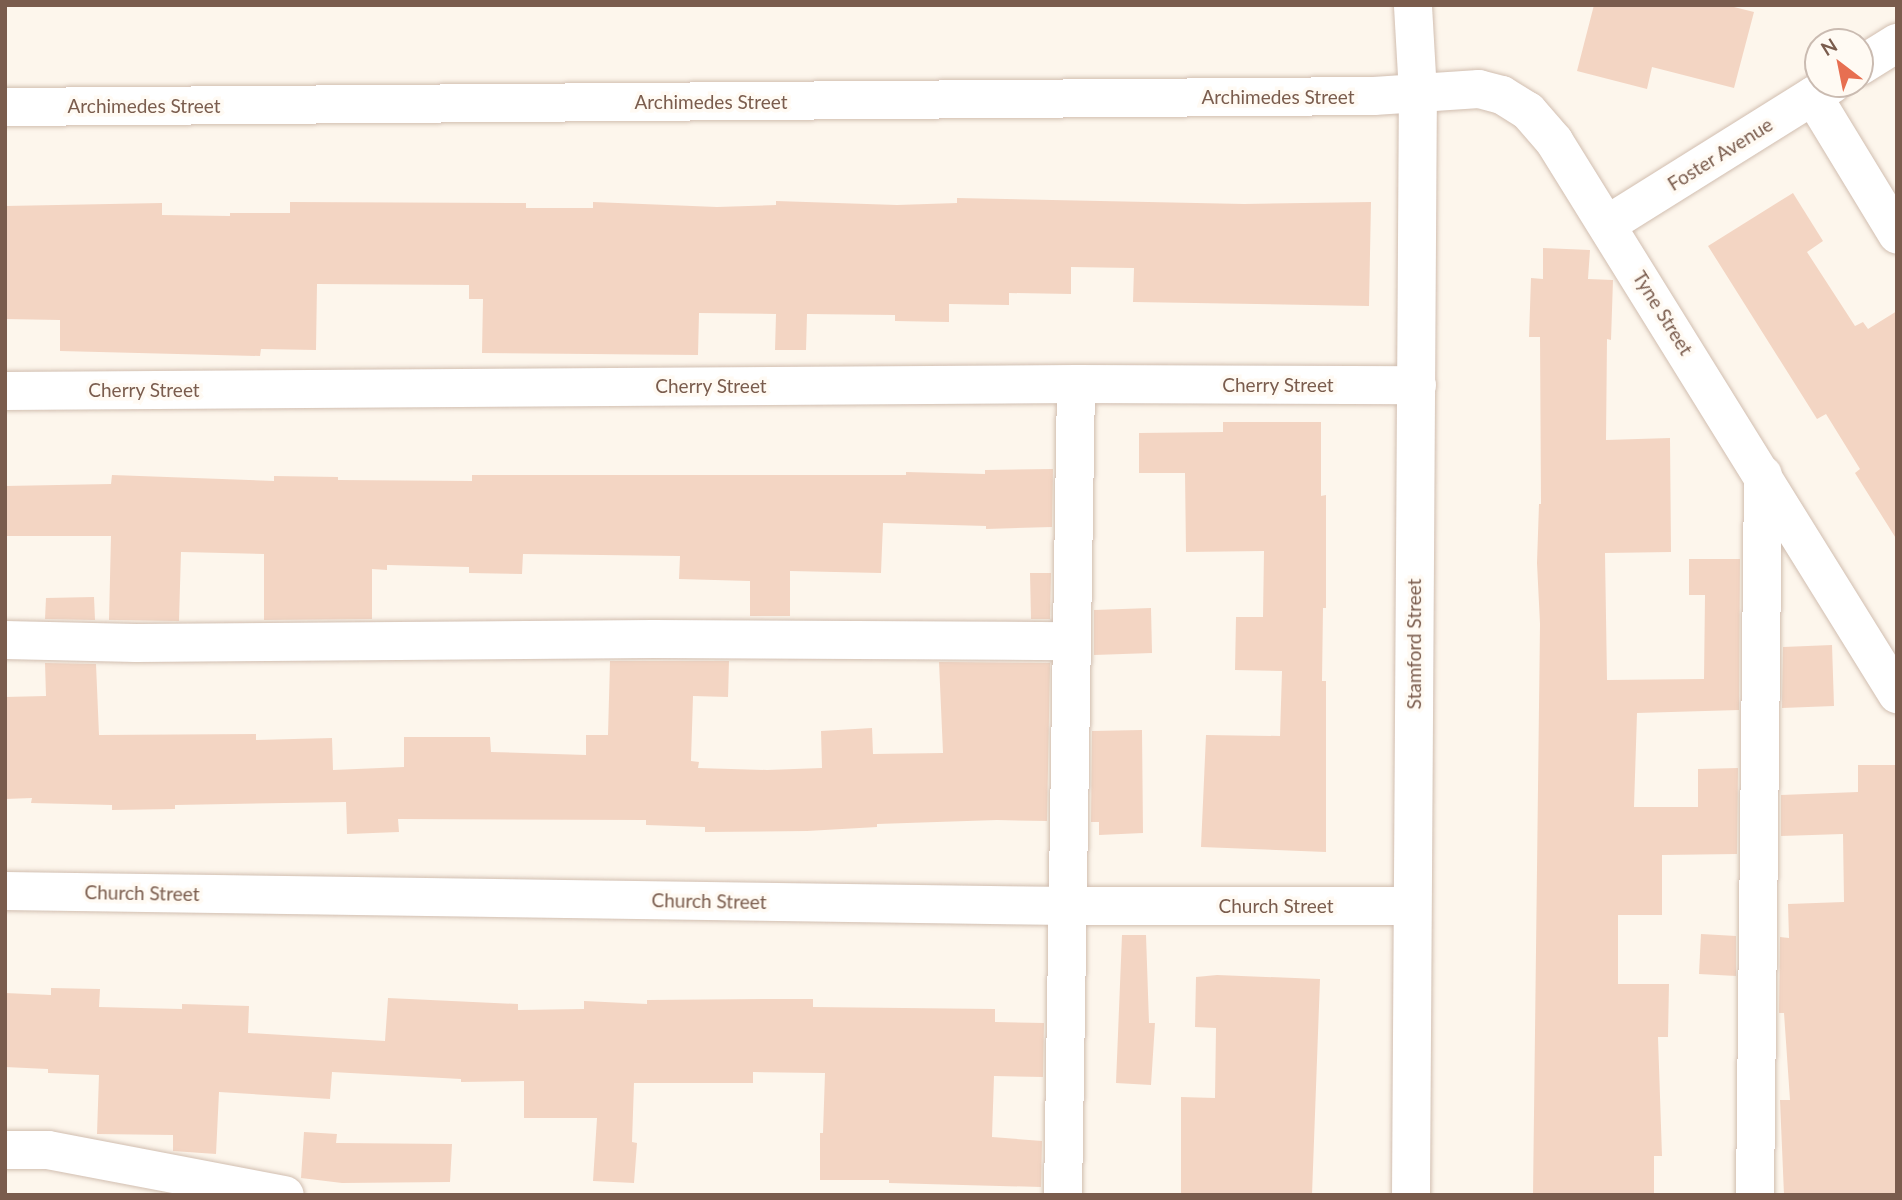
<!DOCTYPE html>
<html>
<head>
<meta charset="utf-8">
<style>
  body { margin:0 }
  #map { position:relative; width:1902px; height:1200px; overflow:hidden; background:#fdf6ec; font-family:Lato,sans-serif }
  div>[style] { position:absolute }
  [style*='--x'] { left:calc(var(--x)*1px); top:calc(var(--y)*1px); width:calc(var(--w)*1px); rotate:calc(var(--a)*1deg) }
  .building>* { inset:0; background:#f3d5c3 }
  .roads { filter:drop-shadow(0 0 2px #d1beb0) drop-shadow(0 0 2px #d1beb0) }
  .minor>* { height:38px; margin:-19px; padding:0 19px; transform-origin:19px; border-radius:19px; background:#fff }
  span { translate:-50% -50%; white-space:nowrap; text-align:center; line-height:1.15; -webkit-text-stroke:7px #fffaf3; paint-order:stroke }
  .street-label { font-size:19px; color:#7a5c4d }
  .frame { position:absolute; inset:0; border:7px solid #7a5c4d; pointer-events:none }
  .north { position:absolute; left:1804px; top:28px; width:70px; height:70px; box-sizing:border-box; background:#fffaf3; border:2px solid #cabbb1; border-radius:50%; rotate:328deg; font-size:19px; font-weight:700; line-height:28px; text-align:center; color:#7a5c4d }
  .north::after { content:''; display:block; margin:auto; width:24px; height:32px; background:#e76f51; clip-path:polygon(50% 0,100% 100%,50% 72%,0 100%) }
</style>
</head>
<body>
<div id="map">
  <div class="building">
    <i style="clip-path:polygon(1594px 5px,1726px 5px,1754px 12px,1734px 88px,1652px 67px,1647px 89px,1577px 71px)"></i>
    <i style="clip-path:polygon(1793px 193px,1823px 241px,1807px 252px,1855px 326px,1863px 322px,1868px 329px,1897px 311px,1897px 540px,1855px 473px,1860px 469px,1826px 414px,1817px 419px,1708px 246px)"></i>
    <i style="clip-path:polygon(957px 198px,1244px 204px,1371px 202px,1369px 306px,1133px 302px,1134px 268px,1071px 267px,1071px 294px,1009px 293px,1009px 305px,949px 304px,949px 322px,895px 321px,895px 315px,807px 314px,806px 350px,775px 350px,776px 314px,699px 313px,698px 355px,482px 353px,483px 299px,469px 299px,469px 285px,317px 284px,316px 350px,261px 349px,260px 356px,60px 351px,60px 320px,5px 319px,5px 206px,162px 203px,162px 215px,230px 216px,230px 213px,290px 213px,290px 202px,526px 203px,526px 208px,593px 208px,593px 202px,717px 207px,776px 205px,776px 201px,897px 205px,957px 203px)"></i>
    <i style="clip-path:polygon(1543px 248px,1590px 250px,1588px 279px,1613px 280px,1611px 340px,1607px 339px,1606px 440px,1670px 438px,1671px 552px,1605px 553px,1607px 680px,1704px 679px,1705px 595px,1689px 595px,1689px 559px,1740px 559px,1739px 710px,1637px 713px,1634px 807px,1698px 807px,1698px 769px,1738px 768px,1737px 854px,1662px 855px,1662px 915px,1618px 915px,1618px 984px,1669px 984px,1668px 1037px,1658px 1037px,1662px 1156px,1654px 1156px,1654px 1195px,1533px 1195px,1540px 624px,1537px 563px,1539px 504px,1541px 504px,1540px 337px,1529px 337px,1531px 278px,1543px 279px)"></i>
    <i style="clip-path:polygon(1223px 422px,1321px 422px,1321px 496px,1326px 495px,1326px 608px,1323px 608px,1322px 681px,1326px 681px,1326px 852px,1201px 847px,1206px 735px,1280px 736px,1282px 671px,1235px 670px,1236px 617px,1263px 617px,1264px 551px,1186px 552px,1185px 473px,1139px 473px,1139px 433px,1223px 432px)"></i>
    <i style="clip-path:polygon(1053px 469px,1052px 527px,986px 529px,986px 526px,883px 523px,881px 573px,790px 571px,790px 616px,750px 616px,750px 581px,679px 579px,680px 556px,523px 554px,522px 574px,469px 573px,469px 567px,387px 565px,387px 570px,372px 569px,372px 619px,264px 620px,264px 554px,181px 552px,179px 621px,109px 620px,111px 536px,5px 536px,5px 486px,111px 484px,112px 475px,274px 481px,274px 476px,338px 477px,338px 480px,472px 481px,472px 475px,906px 475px,906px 472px,985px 474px,985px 470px)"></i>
    <i style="clip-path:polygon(1030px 573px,1051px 573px,1050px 619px,1031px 619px)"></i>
    <i style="clip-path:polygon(94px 597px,95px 620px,45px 619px,46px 598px)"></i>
    <i style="clip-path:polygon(1151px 608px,1152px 653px,1094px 655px,1094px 610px)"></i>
    <i style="clip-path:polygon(1832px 645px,1834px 706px,1782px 708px,1783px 647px)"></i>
    <i style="clip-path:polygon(610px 661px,729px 661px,728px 697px,693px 696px,691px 761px,699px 762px,698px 768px,767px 770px,822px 768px,821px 731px,872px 728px,873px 754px,943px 753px,939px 662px,1050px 663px,1047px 821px,997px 820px,877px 824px,877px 827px,807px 831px,705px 832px,705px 827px,646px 825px,646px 820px,398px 819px,399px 832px,347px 834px,346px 802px,175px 805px,175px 809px,112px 810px,112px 805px,31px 803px,32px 798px,5px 799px,5px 697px,46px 696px,45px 663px,96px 664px,99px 735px,256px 734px,256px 740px,332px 738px,333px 770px,404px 767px,404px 737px,490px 737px,491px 752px,586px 755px,586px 735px,608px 735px)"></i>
    <i style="clip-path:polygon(1142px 730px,1143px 833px,1099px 835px,1099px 822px,1091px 822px,1092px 731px)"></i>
    <i style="clip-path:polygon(1858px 765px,1897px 765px,1897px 1195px,1784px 1195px,1780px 1100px,1790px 1100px,1784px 1013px,1779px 1013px,1780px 937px,1789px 938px,1788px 904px,1844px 902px,1843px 834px,1781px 836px,1781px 795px,1858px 792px)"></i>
    <i style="clip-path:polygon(1701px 934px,1736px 936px,1736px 976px,1699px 974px)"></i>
    <i style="clip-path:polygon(1122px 935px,1146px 935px,1149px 1023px,1155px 1023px,1151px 1085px,1116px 1083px)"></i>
    <i style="clip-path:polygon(1217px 975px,1320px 979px,1312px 1195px,1181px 1195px,1181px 1097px,1215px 1098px,1216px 1028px,1195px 1027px,1196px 977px)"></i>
    <i style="clip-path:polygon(51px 988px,100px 989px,99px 1007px,182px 1009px,182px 1004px,249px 1006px,248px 1033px,385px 1041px,388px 998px,518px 1004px,518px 1010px,584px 1009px,584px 1001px,647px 1004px,647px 1000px,766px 999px,813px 999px,813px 1007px,995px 1009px,995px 1022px,1044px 1023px,1043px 1077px,994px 1076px,992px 1137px,1042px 1141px,1041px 1187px,889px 1183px,889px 1180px,820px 1180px,820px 1133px,823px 1133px,825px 1073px,753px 1072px,753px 1083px,634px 1083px,632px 1142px,637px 1143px,634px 1183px,593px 1181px,597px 1118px,524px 1118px,524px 1081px,461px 1082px,461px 1079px,332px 1072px,330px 1099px,219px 1092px,216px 1154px,173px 1151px,173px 1135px,97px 1134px,99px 1075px,48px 1073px,48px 1069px,5px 1067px,5px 993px,51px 995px)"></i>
    <i style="clip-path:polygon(304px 1132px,337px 1134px,336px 1143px,452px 1144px,450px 1182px,342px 1183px,301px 1178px)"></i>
  </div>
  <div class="roads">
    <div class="minor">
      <i style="--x:1860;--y:66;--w:44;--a:-31.9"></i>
      <i style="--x:1813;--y:96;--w:162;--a:58.7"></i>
      <i style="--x:5;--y:107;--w:1369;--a:-0.46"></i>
      <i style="--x:1374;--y:96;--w:105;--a:-3.8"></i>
      <i style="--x:1479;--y:89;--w:24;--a:15"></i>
      <i style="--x:1502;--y:95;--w:31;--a:32"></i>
      <i style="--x:1528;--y:111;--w:40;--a:49"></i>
      <i style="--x:1554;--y:141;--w:651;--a:58.19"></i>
      <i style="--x:1608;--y:224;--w:264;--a:-32"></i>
      <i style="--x:5;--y:391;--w:1071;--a:-0.37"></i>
      <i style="--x:1076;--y:384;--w:341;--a:0.2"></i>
      <i style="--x:5;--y:640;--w:131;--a:1.3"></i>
      <i style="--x:136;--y:643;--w:517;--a:-0.44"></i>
      <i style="--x:653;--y:639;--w:418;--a:0.3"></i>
      <i style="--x:5;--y:891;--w:1064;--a:0.81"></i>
      <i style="--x:1069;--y:906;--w:343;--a:0"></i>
      <i style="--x:5;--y:1150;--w:43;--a:0"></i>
      <i style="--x:48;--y:1150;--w:241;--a:10.8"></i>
      <i style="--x:1063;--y:1195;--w:811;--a:-89.08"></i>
      <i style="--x:1411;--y:1195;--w:1102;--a:-89.64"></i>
      <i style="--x:1418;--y:93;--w:88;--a:-93.3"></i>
      <i style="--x:1755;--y:1195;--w:720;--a:-89.36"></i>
    </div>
  </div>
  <div class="street-label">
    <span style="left:1278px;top:97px">Archimedes Street</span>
    <span style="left:711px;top:102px">Archimedes Street</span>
    <span style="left:144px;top:106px">Archimedes Street</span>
    <span style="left:1720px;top:154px;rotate:-32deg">Foster Avenue</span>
    <span style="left:1663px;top:313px;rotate:58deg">Tyne Street</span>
    <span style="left:1278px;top:385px">Cherry Street</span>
    <span style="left:711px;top:386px">Cherry Street</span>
    <span style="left:144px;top:390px">Cherry Street</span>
    <span style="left:1414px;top:644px;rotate:-90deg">Stamford Street</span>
    <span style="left:142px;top:893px;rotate:1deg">Church Street</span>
    <span style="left:709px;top:901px;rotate:1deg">Church Street</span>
    <span style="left:1276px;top:906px">Church Street</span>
  </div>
  <div class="frame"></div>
  <div class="north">N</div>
</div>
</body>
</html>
